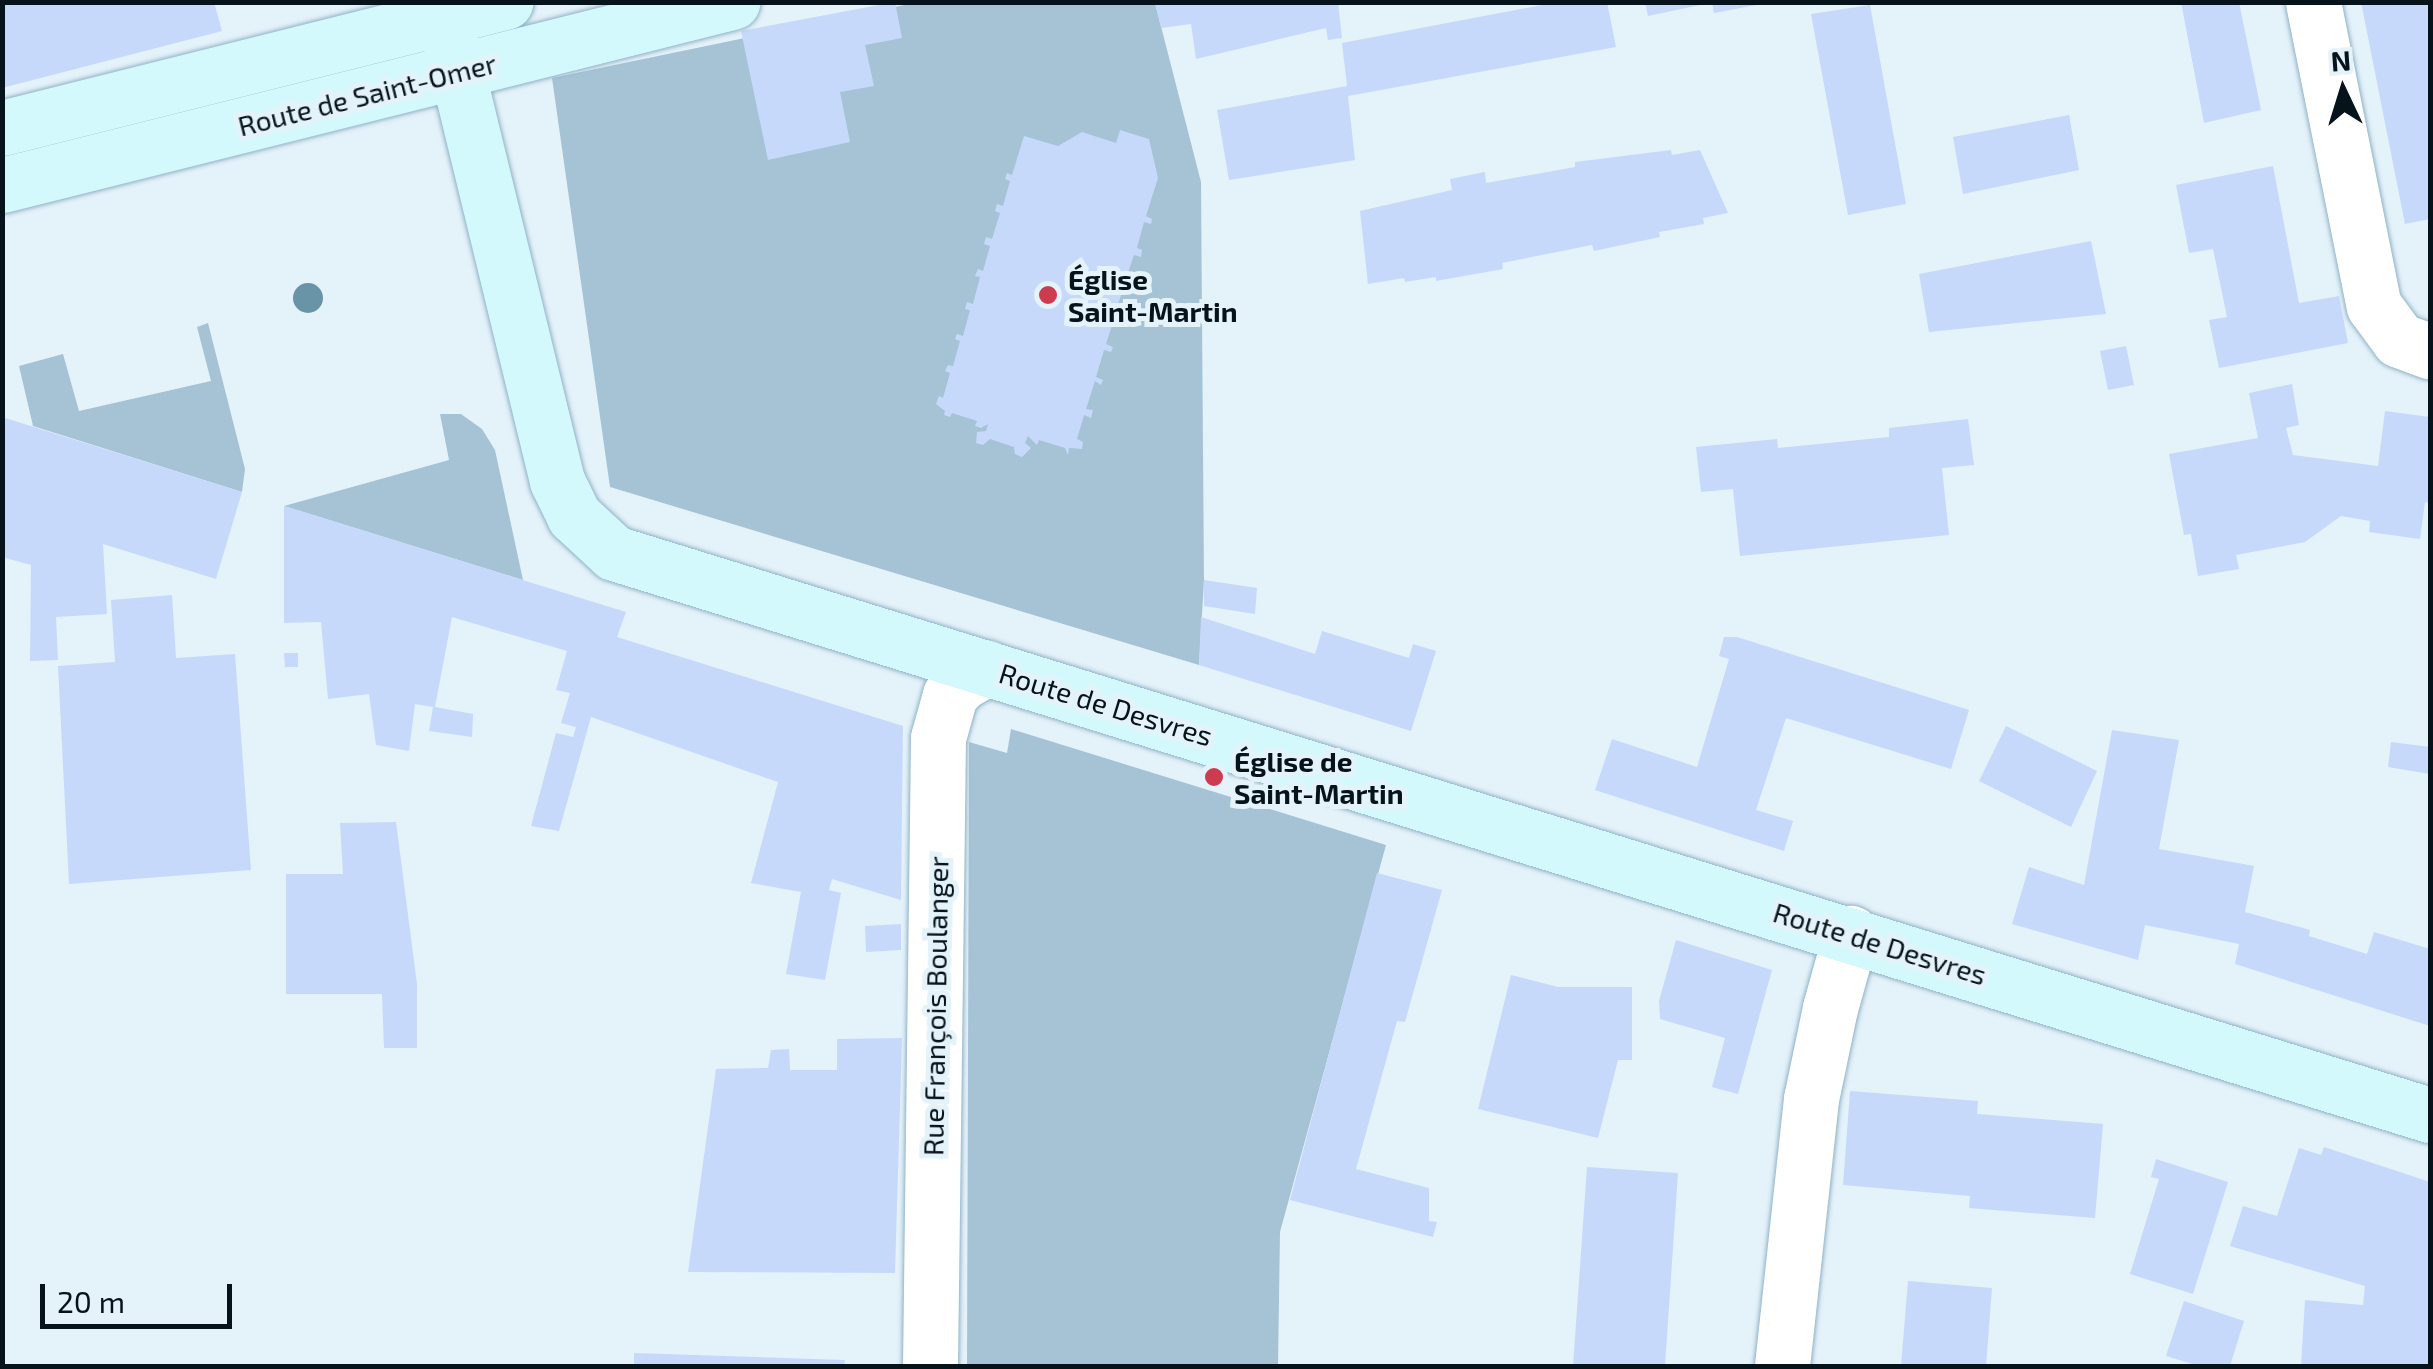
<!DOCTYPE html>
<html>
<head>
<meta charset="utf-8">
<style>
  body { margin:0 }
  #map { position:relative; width:2433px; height:1369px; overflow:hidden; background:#e4f2fa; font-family:"Exo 2",sans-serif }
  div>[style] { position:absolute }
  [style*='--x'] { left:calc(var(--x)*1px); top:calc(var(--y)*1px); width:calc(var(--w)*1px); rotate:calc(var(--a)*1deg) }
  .green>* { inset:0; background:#a6c3d5 }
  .building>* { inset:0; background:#c6d9fb }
  .roads { filter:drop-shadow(0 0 2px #90b2c6) drop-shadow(0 0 2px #90b2c6) }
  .street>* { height:55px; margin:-27.5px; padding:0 27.5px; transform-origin:27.5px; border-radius:27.5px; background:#fff }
  .secondary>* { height:55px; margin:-27.5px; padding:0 27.5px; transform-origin:27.5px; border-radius:27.5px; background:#d3f9fd }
  .trees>* { width:30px; height:30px; margin:-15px; border-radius:50%; background:#6993a6 }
  .dots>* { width:28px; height:28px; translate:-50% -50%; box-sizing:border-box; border:5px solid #e4f2fa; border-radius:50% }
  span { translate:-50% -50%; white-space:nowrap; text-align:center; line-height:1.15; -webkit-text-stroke:10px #e4f2fa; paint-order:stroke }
  .street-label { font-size:28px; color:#06131a }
  .poi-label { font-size:28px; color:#06131a; font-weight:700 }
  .left { translate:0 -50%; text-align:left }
  .frame { position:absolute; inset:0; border:5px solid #06131a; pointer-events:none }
  .north { position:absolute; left:2293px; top:40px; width:100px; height:100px; -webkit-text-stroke:8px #e4f2fa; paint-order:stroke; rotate:356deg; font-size:28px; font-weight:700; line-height:40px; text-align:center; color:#06131a }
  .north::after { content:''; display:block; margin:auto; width:35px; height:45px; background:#06131a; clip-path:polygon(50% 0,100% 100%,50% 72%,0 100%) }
  .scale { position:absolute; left:40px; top:1284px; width:192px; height:45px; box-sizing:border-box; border:5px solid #06131a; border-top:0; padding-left:12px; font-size:30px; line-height:35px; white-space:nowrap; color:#06131a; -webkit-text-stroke:8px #e4f2fa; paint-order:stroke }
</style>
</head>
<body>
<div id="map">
  <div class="green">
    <i style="clip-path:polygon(914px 3px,1155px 3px,1201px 182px,1204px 580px,1199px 665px,610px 487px,552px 78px)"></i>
    <i style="clip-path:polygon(208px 323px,245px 469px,242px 492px,33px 426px,19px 366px,63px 354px,79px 411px,211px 381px,197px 327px)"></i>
    <i style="clip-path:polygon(440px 414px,461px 414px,482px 429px,495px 450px,523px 580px,284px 506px,449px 460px)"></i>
    <i style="clip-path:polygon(1011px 729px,1386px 845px,1280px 1232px,1278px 1366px,967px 1366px,969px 742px,1007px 753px)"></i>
  </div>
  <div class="building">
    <i style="clip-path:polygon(2px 2px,214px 2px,222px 31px,2px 88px)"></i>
    <i style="clip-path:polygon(895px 2px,902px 38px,865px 45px,874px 86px,840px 92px,850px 142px,768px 160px,741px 31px)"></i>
    <i style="clip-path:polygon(1155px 2px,1338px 2px,1342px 38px,1328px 40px,1326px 28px,1196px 59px,1191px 24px,1161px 28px)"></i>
    <i style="clip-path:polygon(1558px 2px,1607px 2px,1616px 47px,1348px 96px,1355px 160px,1229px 180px,1217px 110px,1347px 86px,1342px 43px)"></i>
    <i style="clip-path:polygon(1645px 2px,1704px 2px,1705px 4px,1648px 16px)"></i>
    <i style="clip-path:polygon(1712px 2px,1762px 2px,1762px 4px,1714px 13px)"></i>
    <i style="clip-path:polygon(2181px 2px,2239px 2px,2261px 110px,2204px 123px)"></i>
    <i style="clip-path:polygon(2361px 2px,2430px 2px,2430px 219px,2405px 224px)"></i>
    <i style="clip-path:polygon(1870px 5px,1906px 204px,1848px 215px,1811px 14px)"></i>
    <i style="clip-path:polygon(2069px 115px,2079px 170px,1963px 194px,1953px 137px)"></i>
    <i style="clip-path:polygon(1120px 130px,1149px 139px,1158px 178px,1146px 216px,1152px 219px,1151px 224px,1144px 222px,1137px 248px,1142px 250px,1141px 257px,1134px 255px,1126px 279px,1133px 282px,1131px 288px,1124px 286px,1116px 311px,1123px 314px,1121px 321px,1114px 319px,1106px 344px,1113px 347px,1111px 352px,1104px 350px,1096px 377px,1103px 380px,1101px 385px,1095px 381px,1086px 409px,1093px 410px,1091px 418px,1084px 415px,1077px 439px,1083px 442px,1082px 449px,1069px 448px,1068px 455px,1065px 448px,1039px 440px,1037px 445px,1028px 436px,1025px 443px,1031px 448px,1022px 457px,1015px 454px,1014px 447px,990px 439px,983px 445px,976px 443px,977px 432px,986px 431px,988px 424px,981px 428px,975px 426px,977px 421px,952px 413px,950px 417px,944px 415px,945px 411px,936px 404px,939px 396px,943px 398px,950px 373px,945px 371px,948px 365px,953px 366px,960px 341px,955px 339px,957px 334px,963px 336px,970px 310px,965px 309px,967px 302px,973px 304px,980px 277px,975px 276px,978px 269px,983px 271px,990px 246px,984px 244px,986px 237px,992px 239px,1000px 213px,995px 211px,997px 204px,1003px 206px,1010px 181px,1005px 179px,1007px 173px,1012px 175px,1024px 136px,1058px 146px,1082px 132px,1116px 143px)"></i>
    <i style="clip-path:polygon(1671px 150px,1672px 155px,1700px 150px,1728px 213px,1703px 218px,1704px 224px,1659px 232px,1660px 237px,1594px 251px,1592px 245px,1502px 263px,1503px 269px,1436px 281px,1436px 277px,1405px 282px,1404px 278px,1368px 284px,1360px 211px,1452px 190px,1450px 179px,1485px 172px,1486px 183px,1575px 167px,1575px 162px)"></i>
    <i style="clip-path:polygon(2273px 166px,2299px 303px,2339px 296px,2348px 343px,2219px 368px,2209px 320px,2227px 317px,2213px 249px,2189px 253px,2176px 185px)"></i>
    <i style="clip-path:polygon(2091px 241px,2106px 314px,1929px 332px,1919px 274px)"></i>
    <i style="clip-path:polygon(2126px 346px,2134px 385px,2108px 390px,2100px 351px)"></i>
    <i style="clip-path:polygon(2292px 384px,2299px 425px,2286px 428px,2293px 455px,2378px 466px,2385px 411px,2430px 417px,2430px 503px,2425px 502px,2420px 539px,2369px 532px,2370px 521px,2341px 516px,2305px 542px,2236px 555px,2239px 569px,2198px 576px,2191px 534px,2184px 535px,2169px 454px,2258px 438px,2249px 393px)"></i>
    <i style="clip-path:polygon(2px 417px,242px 492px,216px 579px,103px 544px,107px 614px,56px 617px,58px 660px,30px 661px,31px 565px,2px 557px)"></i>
    <i style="clip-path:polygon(1968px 419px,1974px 465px,1942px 468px,1949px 535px,1740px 556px,1733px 489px,1701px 492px,1696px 447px,1777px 439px,1778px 448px,1889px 437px,1889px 428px)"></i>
    <i style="clip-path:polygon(284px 506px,626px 612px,617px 637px,903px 726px,901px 900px,832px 879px,829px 890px,841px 893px,825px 980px,786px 974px,801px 892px,751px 883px,778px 782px,591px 717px,559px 831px,531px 826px,556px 733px,573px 737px,576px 727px,561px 723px,570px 693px,556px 690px,567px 651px,452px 617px,435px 707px,473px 714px,472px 737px,429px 731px,433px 707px,415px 704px,409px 751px,376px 745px,369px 694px,328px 699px,321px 622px,284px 623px)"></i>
    <i style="clip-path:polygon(1204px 580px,1257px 588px,1255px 614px,1204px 606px)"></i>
    <i style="clip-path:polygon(172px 595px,176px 658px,235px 654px,251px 870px,69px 884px,58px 666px,115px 662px,111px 600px)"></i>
    <i style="clip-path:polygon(1201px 617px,1315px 654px,1322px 631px,1409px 658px,1413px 644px,1436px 651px,1411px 731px,1199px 665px)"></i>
    <i style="clip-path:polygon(1724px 637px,1737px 637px,1969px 710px,1951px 769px,1786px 718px,1756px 810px,1793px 821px,1784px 851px,1595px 790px,1612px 739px,1697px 767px,1729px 659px,1719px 656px)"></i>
    <i style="clip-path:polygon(284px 653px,298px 653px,298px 667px,285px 667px)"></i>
    <i style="clip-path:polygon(2006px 726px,2097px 771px,2071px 827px,1979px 781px)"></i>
    <i style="clip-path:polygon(2112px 730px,2179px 740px,2159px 849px,2254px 866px,2245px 912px,2310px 930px,2309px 936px,2367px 954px,2374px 932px,2430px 949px,2430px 1026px,2235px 964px,2239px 944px,2145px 925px,2138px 960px,2012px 924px,2029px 867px,2084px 885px)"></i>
    <i style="clip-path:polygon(2391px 742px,2430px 747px,2430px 774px,2388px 767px)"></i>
    <i style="clip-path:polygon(396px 822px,417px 984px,417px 1048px,384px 1048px,382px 994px,286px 994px,286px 874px,343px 874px,340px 823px)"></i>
    <i style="clip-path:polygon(1377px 873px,1442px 890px,1405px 1022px,1397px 1021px,1356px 1169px,1429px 1188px,1429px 1221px,1437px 1222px,1433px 1237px,1290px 1200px)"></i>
    <i style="clip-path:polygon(901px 924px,901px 950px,866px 952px,865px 926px)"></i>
    <i style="clip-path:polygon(1676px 940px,1772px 970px,1738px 1094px,1712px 1087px,1725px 1038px,1660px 1019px,1659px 1001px)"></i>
    <i style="clip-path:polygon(1511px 975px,1558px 987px,1632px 987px,1632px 1060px,1618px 1060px,1598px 1138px,1478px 1109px)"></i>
    <i style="clip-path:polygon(902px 1038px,895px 1273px,688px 1272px,716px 1069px,768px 1068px,771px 1050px,789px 1049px,790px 1070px,837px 1070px,837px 1039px)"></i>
    <i style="clip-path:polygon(1850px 1091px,1978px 1101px,1977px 1114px,2103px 1124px,2095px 1218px,1969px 1208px,1970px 1196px,1843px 1185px)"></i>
    <i style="clip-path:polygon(2324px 1147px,2430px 1182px,2430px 1366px,2301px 1366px,2305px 1300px,2363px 1305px,2365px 1286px,2230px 1246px,2243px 1206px,2277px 1216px,2299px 1148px,2321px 1155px)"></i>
    <i style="clip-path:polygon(2156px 1159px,2228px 1182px,2193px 1294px,2130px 1274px,2159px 1179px,2151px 1177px)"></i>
    <i style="clip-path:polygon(1587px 1167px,1678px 1173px,1665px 1366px,1573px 1366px)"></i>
    <i style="clip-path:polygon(1908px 1281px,1992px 1288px,1986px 1366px,1901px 1366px)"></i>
    <i style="clip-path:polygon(2184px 1301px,2244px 1321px,2230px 1366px,2199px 1366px,2166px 1356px)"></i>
    <i style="clip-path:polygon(634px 1353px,845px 1360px,844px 1366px,634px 1366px)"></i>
  </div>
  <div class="roads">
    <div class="street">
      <i style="--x:2313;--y:2;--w:310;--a:78.7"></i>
      <i style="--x:2374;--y:306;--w:42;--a:53.7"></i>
      <i style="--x:2399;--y:340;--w:33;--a:20"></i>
      <i style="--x:930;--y:1366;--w:628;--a:-89.27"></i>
      <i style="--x:938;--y:738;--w:45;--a:-74.4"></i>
      <i style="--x:950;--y:695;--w:16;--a:-47"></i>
      <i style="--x:961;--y:683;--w:30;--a:-30"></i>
      <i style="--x:1782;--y:1366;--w:269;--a:-83.8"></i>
      <i style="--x:1811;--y:1099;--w:93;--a:-78.2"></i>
      <i style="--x:1830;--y:1008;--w:78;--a:-74.4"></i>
    </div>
    <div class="secondary">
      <i style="--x:444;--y:17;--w:478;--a:76.3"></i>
      <i style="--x:557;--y:481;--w:39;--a:64"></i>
      <i style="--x:574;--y:516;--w:54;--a:42.8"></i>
      <i style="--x:614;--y:553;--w:1901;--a:17.2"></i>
      <i style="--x:2;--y:128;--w:519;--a:-14.06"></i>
      <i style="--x:2;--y:185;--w:753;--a:-14.07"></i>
    </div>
  </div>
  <div class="trees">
    <i style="left:308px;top:298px"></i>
  </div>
  <div class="dots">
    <i style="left:1048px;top:295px;background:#cc3b50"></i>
    <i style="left:1214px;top:777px;background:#cc3b50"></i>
  </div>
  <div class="street-label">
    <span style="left:367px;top:94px;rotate:-14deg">Route de Saint-Omer</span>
    <span style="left:1106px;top:704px;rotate:17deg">Route de Desvres</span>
    <span style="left:1880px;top:943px;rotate:17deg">Route de Desvres</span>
    <span style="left:935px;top:1006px;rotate:-89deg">Rue François Boulanger</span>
  </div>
  <div class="poi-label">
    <span class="left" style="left:1068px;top:295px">Église<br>Saint-Martin</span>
    <span class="left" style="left:1234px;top:777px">Église de<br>Saint-Martin</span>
  </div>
  <div class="frame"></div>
  <div class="north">N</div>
  <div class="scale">20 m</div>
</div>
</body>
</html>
